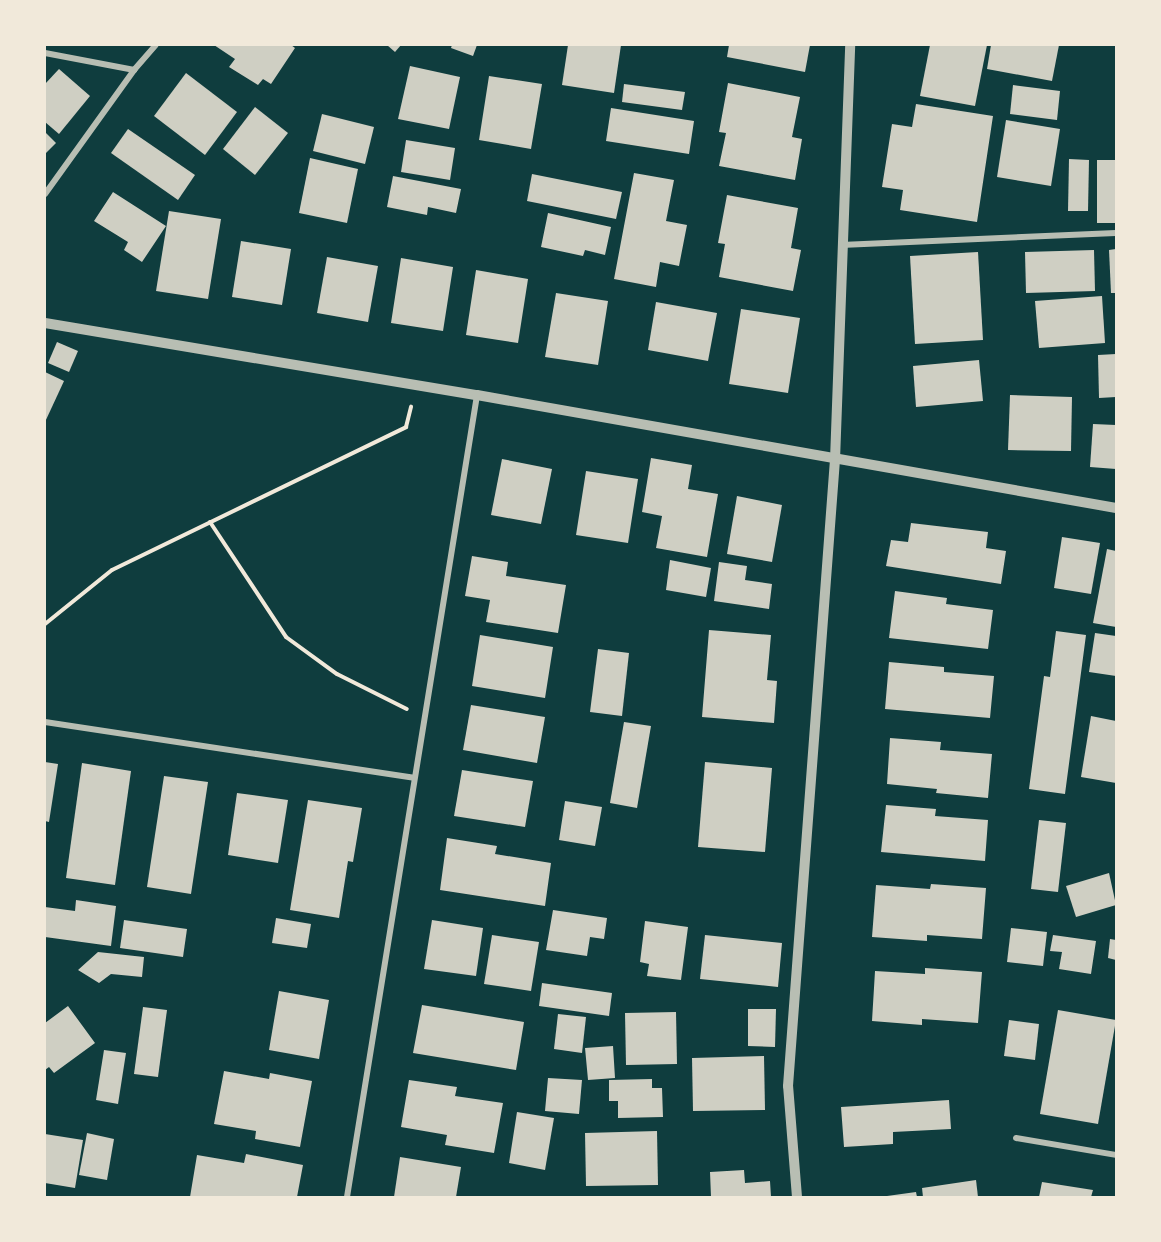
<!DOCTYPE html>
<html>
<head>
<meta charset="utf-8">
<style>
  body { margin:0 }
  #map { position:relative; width:1161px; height:1242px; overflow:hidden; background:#0f3d3e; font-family:Mulish,sans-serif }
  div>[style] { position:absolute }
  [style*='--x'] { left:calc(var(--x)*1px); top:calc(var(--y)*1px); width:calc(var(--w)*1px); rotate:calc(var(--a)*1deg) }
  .building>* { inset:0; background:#cfcfc3 }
  .path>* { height:4px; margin:-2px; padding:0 2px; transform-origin:2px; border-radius:2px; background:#f1e9da }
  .minor>* { height:6px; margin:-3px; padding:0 3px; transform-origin:3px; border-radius:3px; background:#b8beb3 }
  .tertiary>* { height:10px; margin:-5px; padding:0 5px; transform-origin:5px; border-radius:5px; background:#b8beb3 }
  span { translate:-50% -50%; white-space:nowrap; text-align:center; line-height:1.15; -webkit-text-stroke:5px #f1e9da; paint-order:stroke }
  .frame { position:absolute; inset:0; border:46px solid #f1e9da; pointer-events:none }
</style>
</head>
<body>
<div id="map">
  <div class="building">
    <i style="clip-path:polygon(214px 45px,291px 45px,295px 48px,271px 84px,263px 79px,258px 85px,229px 67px,235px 59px)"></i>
    <i style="clip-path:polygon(387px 45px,401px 45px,395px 52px)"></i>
    <i style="clip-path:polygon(452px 45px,477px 45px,473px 56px,451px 48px)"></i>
    <i style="clip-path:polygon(568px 45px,621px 45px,614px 93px,562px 85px)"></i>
    <i style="clip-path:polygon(729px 45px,810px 45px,805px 72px,727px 57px)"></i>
    <i style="clip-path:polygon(930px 45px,987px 45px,975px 106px,920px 96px)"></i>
    <i style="clip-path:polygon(991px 45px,1059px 45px,1052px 81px,987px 69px)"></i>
    <i style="clip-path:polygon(410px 66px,460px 77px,449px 129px,398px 119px)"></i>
    <i style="clip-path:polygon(59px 69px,90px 96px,59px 134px,45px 122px,45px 84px)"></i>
    <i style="clip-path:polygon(186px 73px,237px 112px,205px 155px,154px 116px)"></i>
    <i style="clip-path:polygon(489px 76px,542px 84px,531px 149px,479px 140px)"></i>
    <i style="clip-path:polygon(728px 83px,800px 97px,792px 137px,802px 139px,795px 180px,719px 166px,726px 133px,719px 132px)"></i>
    <i style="clip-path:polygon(624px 84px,685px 92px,682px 110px,622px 102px)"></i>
    <i style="clip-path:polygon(1013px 85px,1060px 91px,1057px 120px,1010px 114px)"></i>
    <i style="clip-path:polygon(916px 104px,993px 116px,977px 222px,900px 210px,903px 190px,882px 187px,892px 124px,912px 127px)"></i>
    <i style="clip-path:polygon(255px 107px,288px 133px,255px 175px,223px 149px)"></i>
    <i style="clip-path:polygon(611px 108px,694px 121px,689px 154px,606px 141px)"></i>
    <i style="clip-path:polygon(322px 114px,374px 127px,365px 164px,313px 151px)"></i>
    <i style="clip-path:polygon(1006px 120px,1060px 129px,1051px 186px,997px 177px)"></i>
    <i style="clip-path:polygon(128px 129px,195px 175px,178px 200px,111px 153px)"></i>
    <i style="clip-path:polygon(45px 132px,56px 143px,45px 154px)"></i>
    <i style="clip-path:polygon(406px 140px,455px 148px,450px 180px,401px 172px)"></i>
    <i style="clip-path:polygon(310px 158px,358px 169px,347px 223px,299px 213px)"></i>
    <i style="clip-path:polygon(1069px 159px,1089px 160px,1088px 211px,1068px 211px)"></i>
    <i style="clip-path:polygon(1097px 160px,1116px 160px,1116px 223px,1097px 223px)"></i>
    <i style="clip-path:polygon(634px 173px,674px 180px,666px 221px,687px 225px,679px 266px,660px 262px,656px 287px,614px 279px)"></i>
    <i style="clip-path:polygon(532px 174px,622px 192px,616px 219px,527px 201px)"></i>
    <i style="clip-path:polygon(393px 176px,461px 189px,456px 213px,428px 207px,427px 215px,387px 207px)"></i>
    <i style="clip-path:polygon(113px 192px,166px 226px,142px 262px,124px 250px,128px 242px,94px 221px)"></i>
    <i style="clip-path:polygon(727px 195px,798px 208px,791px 248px,801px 250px,793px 291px,719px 277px,725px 244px,718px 243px)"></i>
    <i style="clip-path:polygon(169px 211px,221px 219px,208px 299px,156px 291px)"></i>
    <i style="clip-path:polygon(548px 213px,611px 227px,605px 255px,585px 250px,583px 256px,541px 247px)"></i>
    <i style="clip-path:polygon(241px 241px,291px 249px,282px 305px,232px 297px)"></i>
    <i style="clip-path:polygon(1116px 249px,1116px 293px,1111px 293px,1109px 250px)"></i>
    <i style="clip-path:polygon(1094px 250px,1095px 291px,1026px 293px,1025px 252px)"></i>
    <i style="clip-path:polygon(978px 252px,983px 340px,915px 344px,910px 256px)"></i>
    <i style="clip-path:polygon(327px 257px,378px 266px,368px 322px,317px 313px)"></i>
    <i style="clip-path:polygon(401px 258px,453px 267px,443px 331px,391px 323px)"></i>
    <i style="clip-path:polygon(476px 270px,528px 279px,518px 343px,466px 335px)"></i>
    <i style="clip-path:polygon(556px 293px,608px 301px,598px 365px,545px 357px)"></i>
    <i style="clip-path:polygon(1102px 296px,1105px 343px,1039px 348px,1035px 301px)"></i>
    <i style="clip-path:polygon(656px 302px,717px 313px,708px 361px,648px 350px)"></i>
    <i style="clip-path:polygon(741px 309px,800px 318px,788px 393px,729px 384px)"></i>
    <i style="clip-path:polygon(57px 342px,78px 351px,69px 372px,48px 363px)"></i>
    <i style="clip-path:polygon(1116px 354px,1116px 397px,1099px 398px,1098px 355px)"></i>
    <i style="clip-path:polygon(979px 360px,983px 401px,916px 407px,913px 366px)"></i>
    <i style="clip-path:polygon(45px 372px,64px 381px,45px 422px)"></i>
    <i style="clip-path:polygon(1010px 395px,1072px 397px,1071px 451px,1008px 450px)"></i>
    <i style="clip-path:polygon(1093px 424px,1116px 425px,1116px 469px,1090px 467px)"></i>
    <i style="clip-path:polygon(651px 458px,692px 465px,688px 489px,718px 494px,707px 557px,656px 548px,662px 516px,642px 512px)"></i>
    <i style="clip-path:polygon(502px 459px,552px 469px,541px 524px,491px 515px)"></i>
    <i style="clip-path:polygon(586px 471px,638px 479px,628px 543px,576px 535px)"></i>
    <i style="clip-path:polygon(737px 496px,782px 505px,772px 562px,727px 554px)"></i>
    <i style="clip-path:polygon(911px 523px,988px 532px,986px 548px,1006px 551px,1001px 584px,886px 566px,891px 540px,908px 542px)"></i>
    <i style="clip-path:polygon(1062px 537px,1100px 543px,1091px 594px,1054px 588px)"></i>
    <i style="clip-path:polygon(1107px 549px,1116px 551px,1116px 627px,1093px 623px)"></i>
    <i style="clip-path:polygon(472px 556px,508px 562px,506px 576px,566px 585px,558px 633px,486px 622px,490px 600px,465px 596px)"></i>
    <i style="clip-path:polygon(670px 560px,711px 568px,706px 597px,666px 590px)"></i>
    <i style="clip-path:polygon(719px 562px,747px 566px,745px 580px,772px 584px,769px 609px,714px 601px)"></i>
    <i style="clip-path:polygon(895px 591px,947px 598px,946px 604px,993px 610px,988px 649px,889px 638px)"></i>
    <i style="clip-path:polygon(709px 630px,771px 635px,767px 680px,777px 681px,774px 723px,702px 717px)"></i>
    <i style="clip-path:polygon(1056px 631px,1086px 635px,1065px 794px,1029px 789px,1044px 676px,1050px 677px)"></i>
    <i style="clip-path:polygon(1095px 633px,1116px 636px,1116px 676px,1089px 672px)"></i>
    <i style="clip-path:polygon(480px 635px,553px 647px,545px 698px,472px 686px)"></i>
    <i style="clip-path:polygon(598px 649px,629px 653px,622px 716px,590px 712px)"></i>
    <i style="clip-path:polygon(889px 662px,944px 667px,944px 672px,994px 676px,990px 718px,885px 709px)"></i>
    <i style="clip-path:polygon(471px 705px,545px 717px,537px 763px,463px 750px)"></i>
    <i style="clip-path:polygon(1091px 716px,1116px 721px,1116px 783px,1081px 777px)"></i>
    <i style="clip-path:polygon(624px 722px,651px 726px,637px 808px,610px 803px)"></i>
    <i style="clip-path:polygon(890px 738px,941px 742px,940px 750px,992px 754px,988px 798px,936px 793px,937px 789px,887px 784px)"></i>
    <i style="clip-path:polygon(45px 762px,58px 764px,49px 822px,45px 821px)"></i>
    <i style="clip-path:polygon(705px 762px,772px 768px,765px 852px,698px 847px)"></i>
    <i style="clip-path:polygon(82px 763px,131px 771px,115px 885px,66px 878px)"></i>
    <i style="clip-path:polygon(462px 770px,533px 781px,525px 827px,454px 816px)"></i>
    <i style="clip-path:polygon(164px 776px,208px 782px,191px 894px,147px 887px)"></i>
    <i style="clip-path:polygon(237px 793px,288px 800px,278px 863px,228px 855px)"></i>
    <i style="clip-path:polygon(308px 800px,362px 808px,353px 862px,348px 861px,339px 918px,290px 910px)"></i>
    <i style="clip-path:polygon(565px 801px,602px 807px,595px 846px,559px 840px)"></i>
    <i style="clip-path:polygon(886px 805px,936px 809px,935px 816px,988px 820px,985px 861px,881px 852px)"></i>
    <i style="clip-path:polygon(1039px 820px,1066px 823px,1058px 892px,1031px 889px)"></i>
    <i style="clip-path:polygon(447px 838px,497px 846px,495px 854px,551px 863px,545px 906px,440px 890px)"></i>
    <i style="clip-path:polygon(1109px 873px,1116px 905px,1076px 917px,1066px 886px)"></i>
    <i style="clip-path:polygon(931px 884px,986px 888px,982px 939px,927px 935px,927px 941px,872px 937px,876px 885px,930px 889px)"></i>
    <i style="clip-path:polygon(76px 900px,116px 906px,111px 946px,45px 937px,45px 907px,75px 911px)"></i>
    <i style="clip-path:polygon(553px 910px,607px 918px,604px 939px,590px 937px,587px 956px,546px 950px)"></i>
    <i style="clip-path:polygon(276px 918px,311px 924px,307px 948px,272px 943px)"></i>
    <i style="clip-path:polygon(124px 920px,187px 929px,183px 957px,120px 948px)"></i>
    <i style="clip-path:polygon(432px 920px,483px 928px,476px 976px,424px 969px)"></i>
    <i style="clip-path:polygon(645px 921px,688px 927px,681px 980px,647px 976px,649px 964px,640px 962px)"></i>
    <i style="clip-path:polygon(1011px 928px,1047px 932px,1043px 966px,1007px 962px)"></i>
    <i style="clip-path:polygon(492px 935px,539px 942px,531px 991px,484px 984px)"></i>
    <i style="clip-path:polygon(705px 935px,782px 943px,778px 987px,700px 979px)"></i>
    <i style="clip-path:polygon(1053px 935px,1096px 941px,1091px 974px,1059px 969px,1062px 952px,1050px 951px)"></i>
    <i style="clip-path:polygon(1110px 939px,1116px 940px,1116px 960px,1108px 958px)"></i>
    <i style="clip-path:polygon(98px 952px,144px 957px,142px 977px,111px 974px,99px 983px,78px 970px)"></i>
    <i style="clip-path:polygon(925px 968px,982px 972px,978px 1023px,922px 1019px,922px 1025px,872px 1021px,875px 971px,925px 974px)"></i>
    <i style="clip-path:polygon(542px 983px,612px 993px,609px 1016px,539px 1006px)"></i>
    <i style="clip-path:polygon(279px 991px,329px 1000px,319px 1059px,269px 1050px)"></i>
    <i style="clip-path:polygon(422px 1005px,524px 1022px,516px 1070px,413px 1053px)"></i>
    <i style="clip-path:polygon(68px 1006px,95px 1043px,54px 1073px,49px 1067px,45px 1070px,45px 1023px)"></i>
    <i style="clip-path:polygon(143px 1007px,167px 1010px,158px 1077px,134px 1074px)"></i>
    <i style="clip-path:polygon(748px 1009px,776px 1009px,775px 1047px,748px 1046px)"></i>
    <i style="clip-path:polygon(1058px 1010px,1116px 1020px,1098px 1124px,1040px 1114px)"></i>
    <i style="clip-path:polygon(676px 1012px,677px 1064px,626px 1065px,625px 1013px)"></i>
    <i style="clip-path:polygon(558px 1014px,586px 1017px,582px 1053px,554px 1049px)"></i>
    <i style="clip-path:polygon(1009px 1020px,1039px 1024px,1035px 1060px,1004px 1056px)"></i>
    <i style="clip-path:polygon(613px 1046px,615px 1078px,588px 1080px,585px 1048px)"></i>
    <i style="clip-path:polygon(104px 1050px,126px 1053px,118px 1104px,96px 1100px)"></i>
    <i style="clip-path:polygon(764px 1056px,765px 1110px,693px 1111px,692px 1058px)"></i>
    <i style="clip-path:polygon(224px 1071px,269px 1079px,270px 1073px,312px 1081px,300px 1147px,255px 1139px,256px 1131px,214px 1124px)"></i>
    <i style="clip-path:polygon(548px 1078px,582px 1080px,579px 1114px,545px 1111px)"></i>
    <i style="clip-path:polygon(652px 1079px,652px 1088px,662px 1088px,663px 1117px,618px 1118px,618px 1101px,609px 1101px,609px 1080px)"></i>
    <i style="clip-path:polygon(409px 1080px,457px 1087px,455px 1096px,503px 1103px,494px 1153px,445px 1145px,447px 1135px,401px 1127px)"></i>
    <i style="clip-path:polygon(949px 1100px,951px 1129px,893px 1132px,893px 1144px,844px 1147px,841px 1107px)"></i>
    <i style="clip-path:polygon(517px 1112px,554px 1118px,545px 1170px,509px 1163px)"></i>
    <i style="clip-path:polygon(657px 1131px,658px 1185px,586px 1186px,585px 1133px)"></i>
    <i style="clip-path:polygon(87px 1133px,114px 1139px,107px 1180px,79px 1175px)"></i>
    <i style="clip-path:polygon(45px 1134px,83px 1140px,75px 1188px,45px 1183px)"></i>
    <i style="clip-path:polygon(246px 1154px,303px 1165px,297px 1197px,190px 1197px,197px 1155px,244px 1163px)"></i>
    <i style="clip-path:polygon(400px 1157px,461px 1167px,456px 1197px,394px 1197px)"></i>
    <i style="clip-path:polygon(744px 1170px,745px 1183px,770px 1181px,771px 1197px,711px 1197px,710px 1172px)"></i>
    <i style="clip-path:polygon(976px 1180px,978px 1197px,923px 1197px,922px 1188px)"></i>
    <i style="clip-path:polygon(1042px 1182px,1093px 1190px,1091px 1197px,1039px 1197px)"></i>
    <i style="clip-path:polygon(916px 1192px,917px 1197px,887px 1197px,887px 1196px)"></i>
  </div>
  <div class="path">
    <i style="--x:210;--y:522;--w:138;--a:56.5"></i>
    <i style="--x:286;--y:637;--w:63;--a:36"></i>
    <i style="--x:337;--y:674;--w:78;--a:26.6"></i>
    <i style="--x:45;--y:624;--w:86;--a:-38.9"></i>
    <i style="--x:112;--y:570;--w:327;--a:-25.9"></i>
    <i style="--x:406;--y:427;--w:21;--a:-76"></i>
  </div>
  <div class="minor">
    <i style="--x:45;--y:53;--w:91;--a:10.8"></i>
    <i style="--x:134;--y:70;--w:33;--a:-49"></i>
    <i style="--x:45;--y:194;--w:153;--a:-54.3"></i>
    <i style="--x:841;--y:245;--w:275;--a:-2.5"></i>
    <i style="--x:45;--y:722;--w:373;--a:8.6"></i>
    <i style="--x:1016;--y:1138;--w:101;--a:9.6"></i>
    <i style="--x:347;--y:1197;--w:812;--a:-80.79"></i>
  </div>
  <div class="tertiary">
    <i style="--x:45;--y:323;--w:438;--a:9.5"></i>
    <i style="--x:477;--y:395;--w:649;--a:10.03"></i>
    <i style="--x:797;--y:1197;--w:111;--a:-94.6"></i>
    <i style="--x:788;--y:1086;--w:628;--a:-85.71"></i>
    <i style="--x:835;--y:460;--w:415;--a:-87.9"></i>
  </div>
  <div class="frame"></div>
</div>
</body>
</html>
